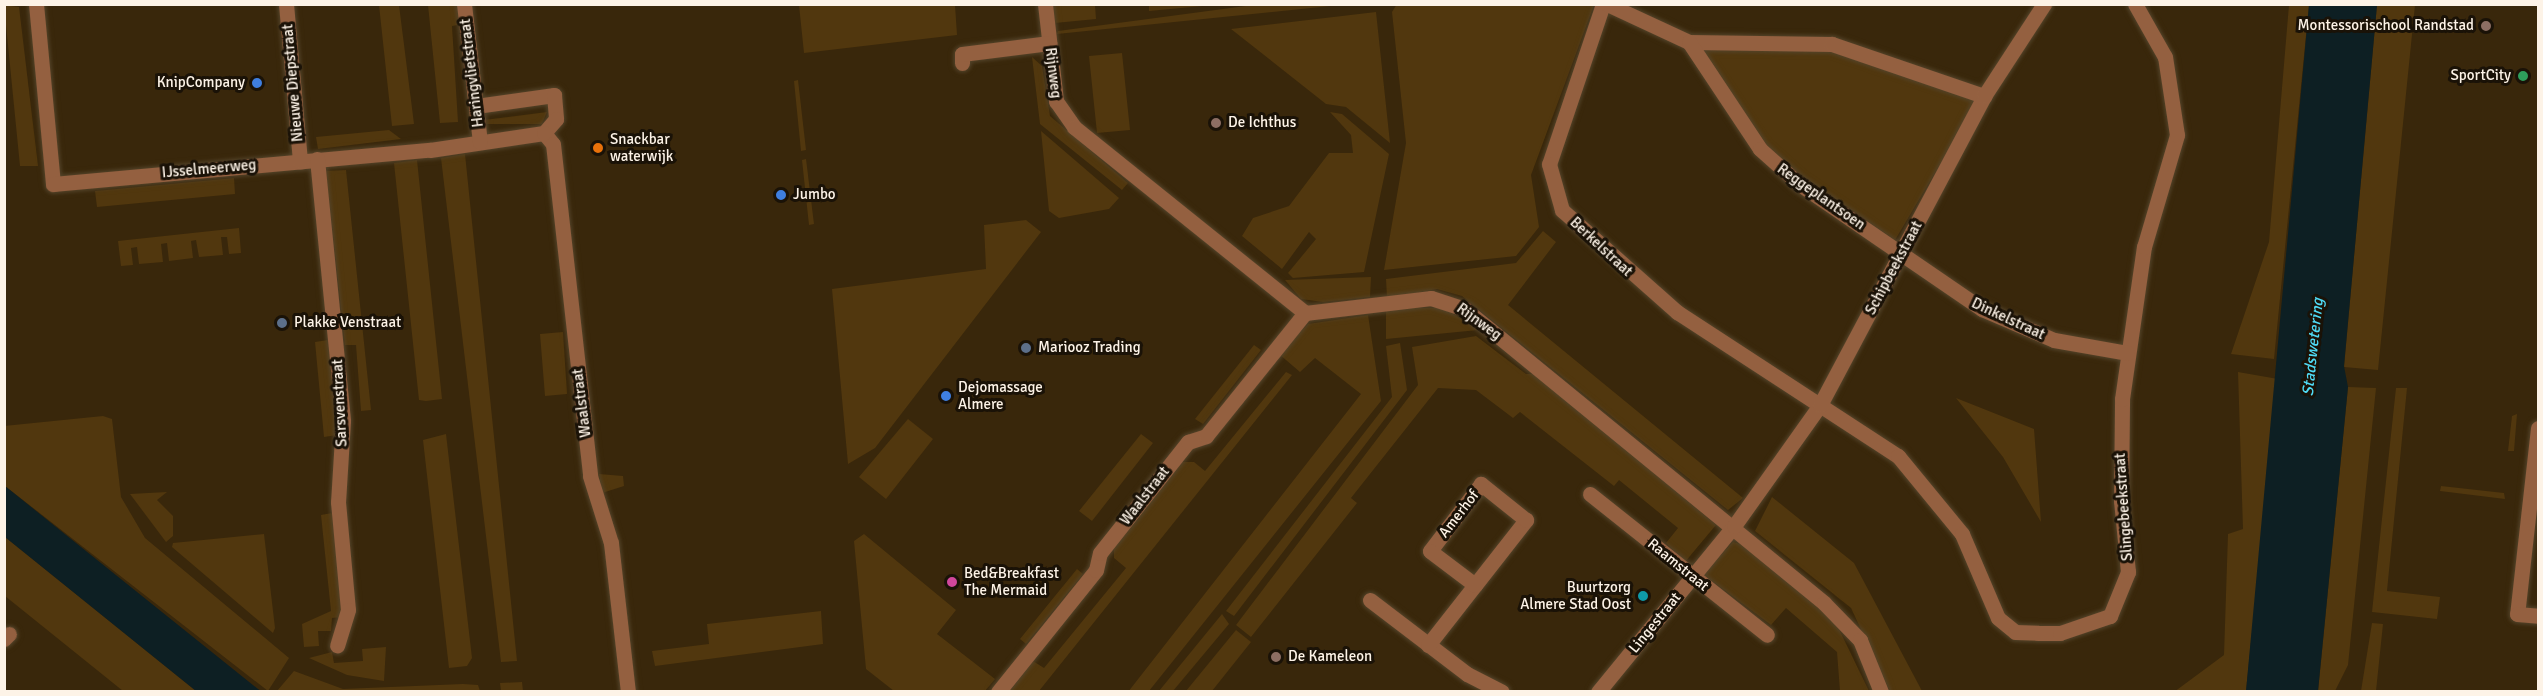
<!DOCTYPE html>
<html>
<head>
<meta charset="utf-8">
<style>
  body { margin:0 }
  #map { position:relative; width:2543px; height:696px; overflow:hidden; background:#39270b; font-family:Signika,sans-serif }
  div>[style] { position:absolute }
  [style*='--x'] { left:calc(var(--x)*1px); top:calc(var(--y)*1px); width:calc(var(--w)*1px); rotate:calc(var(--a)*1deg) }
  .green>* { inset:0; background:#51370e }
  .water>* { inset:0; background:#0d1f23 }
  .roads { filter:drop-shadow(0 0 2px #54442a) drop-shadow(0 0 2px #54442a) }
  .minor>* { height:15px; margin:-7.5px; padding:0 7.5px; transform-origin:7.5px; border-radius:7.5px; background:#946040 }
  .dots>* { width:16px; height:16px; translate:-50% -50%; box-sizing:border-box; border:3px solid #1a1207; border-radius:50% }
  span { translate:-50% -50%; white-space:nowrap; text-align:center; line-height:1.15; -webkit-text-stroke:6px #1a1207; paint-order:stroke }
  .poi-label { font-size:15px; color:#fdf3e7 }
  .right { translate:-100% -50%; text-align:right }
  .left { translate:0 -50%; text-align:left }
  .street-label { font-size:15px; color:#fdf3e7 }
  .water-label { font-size:16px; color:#4fdaf4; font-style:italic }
  .frame { position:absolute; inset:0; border:6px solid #fdf3e7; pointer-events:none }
</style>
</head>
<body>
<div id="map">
  <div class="green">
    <i style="clip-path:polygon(1149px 4px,1213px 4px,1213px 5px,1149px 11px)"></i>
    <i style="clip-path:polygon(1397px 4px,1594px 5px,1531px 175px,1539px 227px,1516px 256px,1384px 270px,1406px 143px,1392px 12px)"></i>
    <i style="clip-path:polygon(4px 5px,19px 7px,38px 166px,20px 166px)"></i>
    <i style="clip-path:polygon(379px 5px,399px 5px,414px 124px,392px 126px)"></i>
    <i style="clip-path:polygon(428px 5px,461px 5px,463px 24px,452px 26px,458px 122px,440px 123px)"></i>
    <i style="clip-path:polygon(799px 5px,955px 5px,957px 35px,804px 53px)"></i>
    <i style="clip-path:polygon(1053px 5px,1095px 5px,1096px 19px,1055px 23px)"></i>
    <i style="clip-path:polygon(1253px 5px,1340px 5px,1057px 34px,1058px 31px)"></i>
    <i style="clip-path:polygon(2289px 5px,2309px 5px,2274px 359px,2231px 354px,2269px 242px)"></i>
    <i style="clip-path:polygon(2377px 5px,2415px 5px,2378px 370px,2344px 367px)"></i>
    <i style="clip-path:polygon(1376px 12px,1390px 143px,1346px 107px,1326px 104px,1231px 29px)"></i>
    <i style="clip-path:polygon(1702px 48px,1832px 52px,1972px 98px,1974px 107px,1895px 240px,1767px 151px)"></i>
    <i style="clip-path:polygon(1122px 53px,1130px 130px,1097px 133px,1089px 56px)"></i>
    <i style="clip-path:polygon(1032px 57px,1042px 66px,1050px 116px,1128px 183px,1122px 190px,1040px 124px)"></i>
    <i style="clip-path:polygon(798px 80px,806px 150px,801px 151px,794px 81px)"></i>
    <i style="clip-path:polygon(547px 112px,542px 124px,484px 124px,484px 120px)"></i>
    <i style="clip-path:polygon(1330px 112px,1342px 114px,1389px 154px,1364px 272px,1293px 278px,1288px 273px,1316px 239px,1309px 232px,1282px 269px,1242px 236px,1253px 218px,1289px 206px,1329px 153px,1353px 153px,1351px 135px)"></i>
    <i style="clip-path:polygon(389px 130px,401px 139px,318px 149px,316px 137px)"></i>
    <i style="clip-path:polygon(1041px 131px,1119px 198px,1109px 209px,1059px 218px,1049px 211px)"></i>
    <i style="clip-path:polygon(465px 154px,517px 661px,501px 662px,441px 158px)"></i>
    <i style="clip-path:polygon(806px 159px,814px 224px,809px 225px,802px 160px)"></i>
    <i style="clip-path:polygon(417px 160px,442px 399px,426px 401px,419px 400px,394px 163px)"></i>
    <i style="clip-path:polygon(346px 170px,371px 410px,361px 411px,356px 345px,345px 345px,326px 171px)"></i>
    <i style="clip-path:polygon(234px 178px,235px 194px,97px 207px,95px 191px)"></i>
    <i style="clip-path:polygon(1026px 220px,1041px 232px,875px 448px,848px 464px,832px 289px,986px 269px,984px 225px)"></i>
    <i style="clip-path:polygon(239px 228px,241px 253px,229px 254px,227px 237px,221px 237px,223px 255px,199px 257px,196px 240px,191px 241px,193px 258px,169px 261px,167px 243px,161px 244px,163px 262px,139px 264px,137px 247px,131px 248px,133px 265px,121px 266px,118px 241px)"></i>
    <i style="clip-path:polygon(1543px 231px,1556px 242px,1508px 305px,1743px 498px,1728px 510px,1462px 296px,1437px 289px,1387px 298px,1386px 279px,1516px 263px)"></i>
    <i style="clip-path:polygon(1371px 277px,1370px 297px,1323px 302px,1301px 299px,1285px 280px)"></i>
    <i style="clip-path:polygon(1395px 308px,1444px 308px,1478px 330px,1386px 339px,1386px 309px)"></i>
    <i style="clip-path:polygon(1368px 315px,1381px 401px,1149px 691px,1128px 692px,1361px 394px,1315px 358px,1300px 372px,1279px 354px,1308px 324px)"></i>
    <i style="clip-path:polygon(563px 332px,567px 394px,545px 396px,540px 334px)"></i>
    <i style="clip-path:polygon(1476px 336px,1526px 374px,1536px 374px,1716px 525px,1685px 562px,1666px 543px,1678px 528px,1619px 480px,1614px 486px,1520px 412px,1513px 418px,1476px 390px,1438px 388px,1351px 498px,1357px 503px,1251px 637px,1236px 625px,1418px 385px,1412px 347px)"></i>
    <i style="clip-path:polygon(328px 340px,337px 435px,324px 437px,315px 342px)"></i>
    <i style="clip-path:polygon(1400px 343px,1407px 390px,1234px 616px,1226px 611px,1392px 397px,1386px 346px)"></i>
    <i style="clip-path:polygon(1254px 345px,1261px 350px,1203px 424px,1195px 419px)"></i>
    <i style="clip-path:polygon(1286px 372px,1292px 375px,1039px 691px,1009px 692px,1033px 661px,1044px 668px,1126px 568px,1114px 558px,1114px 547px,1181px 462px,1194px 462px,1205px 471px)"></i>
    <i style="clip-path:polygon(2238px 372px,2278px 379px,2246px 691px,2174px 692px,2224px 655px,2228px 534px,2243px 529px)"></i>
    <i style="clip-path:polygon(2348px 387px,2376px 388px,2348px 665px,2335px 691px,2318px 692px)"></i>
    <i style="clip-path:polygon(2396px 388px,2407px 388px,2387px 591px,2440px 597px,2437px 619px,2372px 612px)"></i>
    <i style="clip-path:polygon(1956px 398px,2034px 429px,2041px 522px,2003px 457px)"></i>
    <i style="clip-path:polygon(2517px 414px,2514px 451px,2508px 451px,2512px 416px)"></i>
    <i style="clip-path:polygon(103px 416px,112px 419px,121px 497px,145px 538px,289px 658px,268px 691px,5px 486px,4px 426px)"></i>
    <i style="clip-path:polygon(908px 419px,933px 439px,886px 499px,859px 477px)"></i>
    <i style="clip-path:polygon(446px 434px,472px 658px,467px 666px,449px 668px,423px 440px)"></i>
    <i style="clip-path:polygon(1141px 434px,1153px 443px,1092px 521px,1079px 511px)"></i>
    <i style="clip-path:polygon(599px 474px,623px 476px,624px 486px,602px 493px)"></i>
    <i style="clip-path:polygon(2441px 486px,2504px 493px,2505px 499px,2440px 491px)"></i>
    <i style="clip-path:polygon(167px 492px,157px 500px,173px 516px,173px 536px,166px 542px,130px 494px)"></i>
    <i style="clip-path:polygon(1772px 497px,1854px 563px,1922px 691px,1890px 691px,1851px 608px,1755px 531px)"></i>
    <i style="clip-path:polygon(332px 513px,343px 617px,332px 618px,331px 631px,318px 631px,319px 646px,304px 647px,302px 624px,331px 611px,321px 515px)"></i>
    <i style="clip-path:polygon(264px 534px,275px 628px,273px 633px,172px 547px,173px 543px)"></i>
    <i style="clip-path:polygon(864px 534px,956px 610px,937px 634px,995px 679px,985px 691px,894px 691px,866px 669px,854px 541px)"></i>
    <i style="clip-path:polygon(5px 537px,196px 691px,123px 691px,5px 596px)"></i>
    <i style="clip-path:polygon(1733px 542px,1744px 545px,1836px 623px,1869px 691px,1840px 691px,1837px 652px,1786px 608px,1771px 625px,1703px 574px)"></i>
    <i style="clip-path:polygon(1077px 569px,1083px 574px,1026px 644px,1020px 639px)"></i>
    <i style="clip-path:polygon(821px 611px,823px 644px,655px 666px,652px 651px,709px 644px,707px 624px)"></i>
    <i style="clip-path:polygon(1222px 614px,1229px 624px,1173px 691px,1159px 691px)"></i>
    <i style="clip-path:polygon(2372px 623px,2383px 624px,2376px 691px,2361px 691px)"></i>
    <i style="clip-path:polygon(1236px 630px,1251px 642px,1212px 691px,1186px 691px)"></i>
    <i style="clip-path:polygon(386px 647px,384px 681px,347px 675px,309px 658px,332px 652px,334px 663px,363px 661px,362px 649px)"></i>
    <i style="clip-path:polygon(294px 671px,343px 689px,463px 684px,478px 685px,480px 691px,277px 691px)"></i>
    <i style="clip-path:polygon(522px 682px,523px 691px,501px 691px,500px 683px)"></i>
  </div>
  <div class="water">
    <i style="clip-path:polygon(2309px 5px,2377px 5px,2344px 366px,2348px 387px,2318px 691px,2246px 691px)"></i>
    <i style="clip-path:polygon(5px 486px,258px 689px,261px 691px,196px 691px,5px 537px)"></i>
  </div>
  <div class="roads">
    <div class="minor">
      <i style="--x:36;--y:4;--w:181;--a:84.6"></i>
      <i style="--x:53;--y:184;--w:379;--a:-5.2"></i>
      <i style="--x:430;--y:150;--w:115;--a:-8.5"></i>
      <i style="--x:286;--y:4;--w:158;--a:84.9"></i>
      <i style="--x:464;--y:4;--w:139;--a:83.4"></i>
      <i style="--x:1045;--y:4;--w:98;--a:83.5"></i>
      <i style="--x:1056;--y:101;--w:32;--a:55"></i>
      <i style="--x:1074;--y:127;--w:297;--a:38.8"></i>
      <i style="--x:1305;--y:313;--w:127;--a:-6.8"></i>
      <i style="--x:1431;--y:298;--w:36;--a:18"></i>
      <i style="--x:1465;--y:309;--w:464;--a:39.3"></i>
      <i style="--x:1824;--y:603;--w:52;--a:45.8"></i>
      <i style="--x:1860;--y:640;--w:56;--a:68"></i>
      <i style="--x:1603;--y:4;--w:169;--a:108.6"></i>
      <i style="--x:1549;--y:164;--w:48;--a:74.2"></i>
      <i style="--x:1562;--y:210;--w:154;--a:41.6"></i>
      <i style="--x:1677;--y:312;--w:264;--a:33.1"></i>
      <i style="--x:1898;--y:456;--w:101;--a:50.6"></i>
      <i style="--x:1962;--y:534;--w:91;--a:66.8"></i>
      <i style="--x:1998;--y:618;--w:22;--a:39"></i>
      <i style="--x:2015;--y:632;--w:23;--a:2"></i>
      <i style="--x:2038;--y:633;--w:22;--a:0"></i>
      <i style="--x:2060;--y:633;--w:53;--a:-18.8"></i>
      <i style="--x:2110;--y:616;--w:48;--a:-67.8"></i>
      <i style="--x:2128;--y:572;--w:71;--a:-95.6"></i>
      <i style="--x:2121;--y:501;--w:102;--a:-89.4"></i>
      <i style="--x:2122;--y:399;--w:154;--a:-81.8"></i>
      <i style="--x:2144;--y:247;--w:117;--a:-73.6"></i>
      <i style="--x:2177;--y:135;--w:79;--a:-98.7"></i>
      <i style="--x:2165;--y:57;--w:61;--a:-119.5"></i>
      <i style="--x:1607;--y:4;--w:90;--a:24.9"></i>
      <i style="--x:1689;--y:42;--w:143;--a:0.8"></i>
      <i style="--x:1832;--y:44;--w:161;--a:18.9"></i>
      <i style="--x:1689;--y:42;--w:128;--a:56.4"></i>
      <i style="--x:1760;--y:149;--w:51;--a:41.8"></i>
      <i style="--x:1798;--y:183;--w:223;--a:34.4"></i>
      <i style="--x:1982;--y:309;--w:78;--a:23.3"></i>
      <i style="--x:2054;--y:340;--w:74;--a:10.1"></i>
      <i style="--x:962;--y:63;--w:9;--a:-90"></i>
      <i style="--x:962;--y:54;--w:88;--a:-7.2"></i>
      <i style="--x:476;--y:106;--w:79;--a:-8"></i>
      <i style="--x:554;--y:95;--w:24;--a:85"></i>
      <i style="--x:556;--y:119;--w:18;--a:131"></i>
      <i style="--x:544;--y:133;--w:14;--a:51"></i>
      <i style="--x:553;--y:144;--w:334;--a:83.6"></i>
      <i style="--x:590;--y:476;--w:70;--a:72.6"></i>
      <i style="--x:611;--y:543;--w:150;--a:83.5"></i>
      <i style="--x:317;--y:159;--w:263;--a:84.3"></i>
      <i style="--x:343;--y:421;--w:81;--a:93.5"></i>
      <i style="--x:338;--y:502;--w:108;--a:84.7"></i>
      <i style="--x:348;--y:610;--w:37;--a:107"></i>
      <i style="--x:2538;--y:428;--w:187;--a:96.4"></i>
      <i style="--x:2517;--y:614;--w:21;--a:5"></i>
      <i style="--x:1590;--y:494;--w:226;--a:38.5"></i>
      <i style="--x:1370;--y:600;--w:122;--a:37.3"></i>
      <i style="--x:1467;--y:674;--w:39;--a:27"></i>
      <i style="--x:4;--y:639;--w:7;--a:-45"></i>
      <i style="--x:1428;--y:645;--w:76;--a:-51.9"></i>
      <i style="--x:1475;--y:585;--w:83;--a:-51.9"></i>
      <i style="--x:1526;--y:520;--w:58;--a:-141.3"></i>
      <i style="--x:1481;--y:484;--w:84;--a:127.3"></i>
      <i style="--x:1430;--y:551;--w:56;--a:37.1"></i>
      <i style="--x:998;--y:692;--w:156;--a:-51.2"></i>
      <i style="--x:1096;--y:570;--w:17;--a:-77"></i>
      <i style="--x:1100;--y:553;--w:142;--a:-51.6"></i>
      <i style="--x:1188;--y:442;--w:19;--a:-18"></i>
      <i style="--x:1206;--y:436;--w:158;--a:-51.2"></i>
      <i style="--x:1598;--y:692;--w:215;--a:-50.7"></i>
      <i style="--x:1734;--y:526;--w:148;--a:-54.6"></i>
      <i style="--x:1820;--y:405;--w:350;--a:-62"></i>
      <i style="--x:1984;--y:96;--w:110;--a:-56.9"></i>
    </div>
  </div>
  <div class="dots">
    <i style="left:2486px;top:26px;background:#8d6e63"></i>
    <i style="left:2523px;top:76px;background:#2e9e5b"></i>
    <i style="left:257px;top:83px;background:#3f7fe0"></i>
    <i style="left:1216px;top:123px;background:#8d6e63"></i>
    <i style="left:598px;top:148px;background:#e8710a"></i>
    <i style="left:781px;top:195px;background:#3f7fe0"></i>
    <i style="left:282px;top:323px;background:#5c6f8a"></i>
    <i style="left:1026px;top:348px;background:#5c6f8a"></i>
    <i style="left:946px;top:396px;background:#3f7fe0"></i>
    <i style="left:952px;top:582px;background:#d1479c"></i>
    <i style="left:1643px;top:596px;background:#0f9aa8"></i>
    <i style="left:1276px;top:657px;background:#8d6e63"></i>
  </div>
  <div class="poi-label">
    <span class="right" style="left:2474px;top:26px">Montessorischool Randstad</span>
    <span class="right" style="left:2511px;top:76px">SportCity</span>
    <span class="right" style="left:245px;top:83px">KnipCompany</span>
    <span class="left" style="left:1228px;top:123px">De Ichthus</span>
    <span class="left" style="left:610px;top:148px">Snackbar<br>waterwijk</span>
    <span class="left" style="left:793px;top:195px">Jumbo</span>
    <span class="left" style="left:294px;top:323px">Plakke Venstraat</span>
    <span class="left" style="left:1038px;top:348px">Mariooz Trading</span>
    <span class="left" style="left:958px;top:396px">Dejomassage<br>Almere</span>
    <span class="left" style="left:964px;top:582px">Bed&amp;Breakfast<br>The Mermaid</span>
    <span class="right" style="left:1631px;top:596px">Buurtzorg<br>Almere Stad Oost</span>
    <span class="left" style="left:1288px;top:657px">De Kameleon</span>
  </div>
  <div class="street-label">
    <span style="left:472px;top:73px;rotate:-97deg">Haringvlietstraat</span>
    <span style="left:1053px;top:73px;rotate:83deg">Rijnweg</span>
    <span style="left:293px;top:83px;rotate:-95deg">Nieuwe Diepstraat</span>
    <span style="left:209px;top:169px;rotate:-5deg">IJsselmeerweg</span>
    <span style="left:1821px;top:197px;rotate:35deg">Reggeplantsoen</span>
    <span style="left:1601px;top:247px;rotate:43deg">Berkelstraat</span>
    <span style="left:1894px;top:268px;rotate:-62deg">Schipbeekstraat</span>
    <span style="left:2008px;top:319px;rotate:25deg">Dinkelstraat</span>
    <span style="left:1479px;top:322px;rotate:36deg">Rijnweg</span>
    <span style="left:340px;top:403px;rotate:-93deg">Sarsvenstraat</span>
    <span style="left:582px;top:403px;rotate:-97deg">Waalstraat</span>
    <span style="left:1145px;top:496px;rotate:-52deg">Waalstraat</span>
    <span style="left:2124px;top:507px;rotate:-94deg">Slingebeekstraat</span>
    <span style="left:1459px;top:514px;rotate:-52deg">Amerhof</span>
    <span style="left:1678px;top:565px;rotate:39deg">Raamstraat</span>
    <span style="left:1655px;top:623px;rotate:-51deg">Lingestraat</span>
  </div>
  <div class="water-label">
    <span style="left:2313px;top:347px;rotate:-84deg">Stadswetering</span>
  </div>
  <div class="frame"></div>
</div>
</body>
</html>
